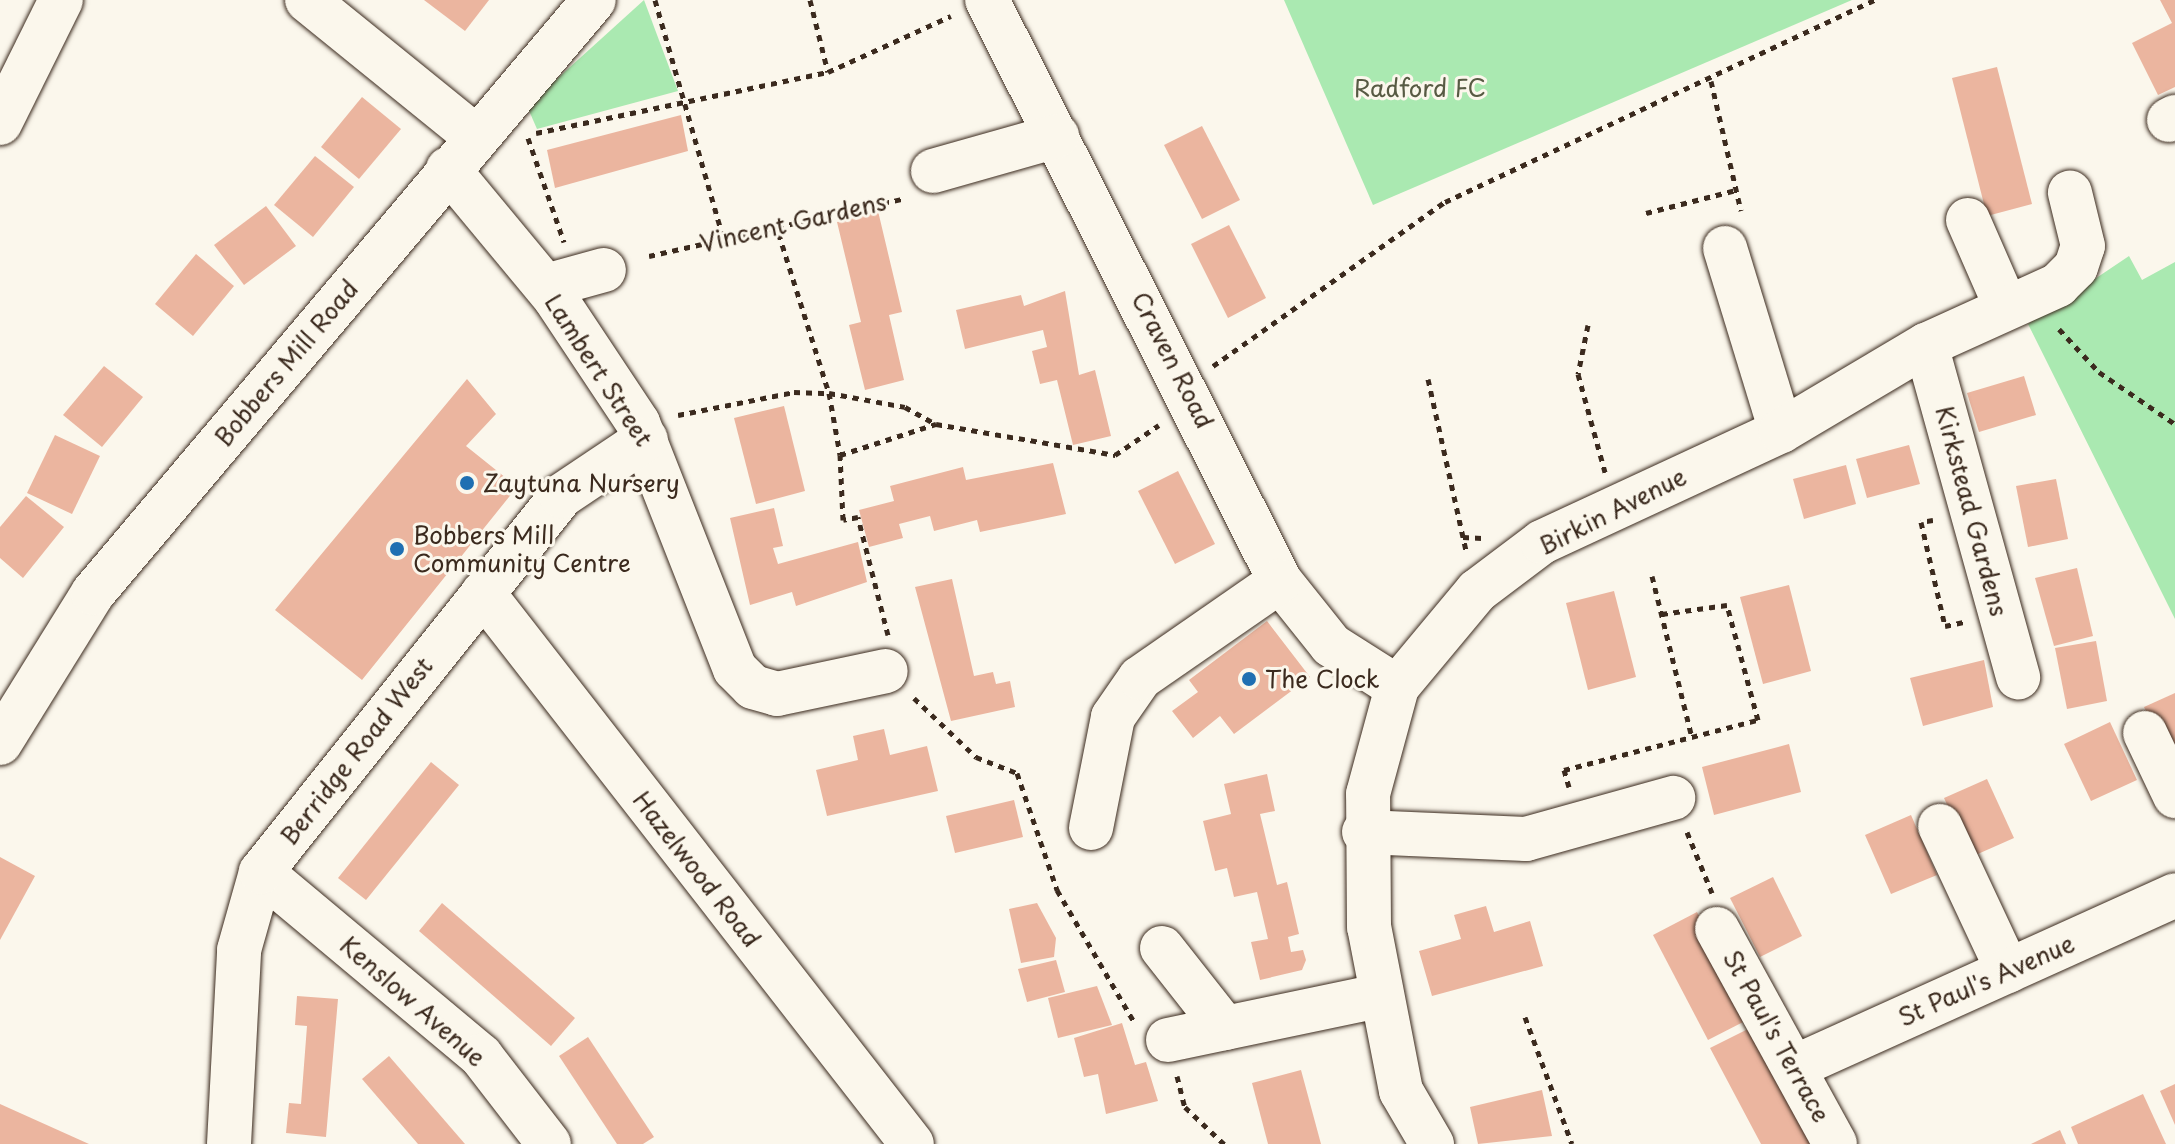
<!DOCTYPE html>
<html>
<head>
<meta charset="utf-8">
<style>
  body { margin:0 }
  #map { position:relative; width:2175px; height:1144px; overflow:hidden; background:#fbf7ec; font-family:"Playpen Sans",sans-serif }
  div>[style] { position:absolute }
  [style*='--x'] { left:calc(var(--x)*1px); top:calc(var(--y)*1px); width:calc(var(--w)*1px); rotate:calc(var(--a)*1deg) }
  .green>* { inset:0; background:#aae9b1 }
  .building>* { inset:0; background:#ebb59f }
  .path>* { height:5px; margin-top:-2.5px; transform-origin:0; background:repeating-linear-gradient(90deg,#3b2a1e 0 6px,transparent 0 12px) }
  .roads { filter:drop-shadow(0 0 2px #3b2a1e) drop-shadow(0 0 2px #3b2a1e) }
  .minor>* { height:44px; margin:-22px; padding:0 22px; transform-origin:22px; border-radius:22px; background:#fbf7ec }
  .dots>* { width:22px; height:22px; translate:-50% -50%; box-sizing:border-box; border:4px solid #fbf7ec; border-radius:50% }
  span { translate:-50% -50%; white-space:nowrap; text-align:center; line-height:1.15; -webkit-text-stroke:6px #fbf7ec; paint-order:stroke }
  .park-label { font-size:24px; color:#575a43 }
  .street-label { font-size:24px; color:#3b2a1e }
  .poi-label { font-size:24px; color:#3b2a1e }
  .left { translate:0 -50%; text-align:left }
</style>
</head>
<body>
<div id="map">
  <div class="green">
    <i style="clip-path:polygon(644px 0,678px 91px,537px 129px,527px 106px)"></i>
    <i style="clip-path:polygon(1284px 0,1852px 0,1373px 205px)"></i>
    <i style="clip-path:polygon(2129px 256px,2142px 280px,2175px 262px,2175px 619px,2028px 324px)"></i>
  </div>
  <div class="building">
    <i style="clip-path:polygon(424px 0,489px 0,465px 31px)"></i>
    <i style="clip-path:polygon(2160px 0,2175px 0,2175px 87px,2158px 95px,2132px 43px,2172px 23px)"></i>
    <i style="clip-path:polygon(1997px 67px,2032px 204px,1987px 216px,1952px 78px)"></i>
    <i style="clip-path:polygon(362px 97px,401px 129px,359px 179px,321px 147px)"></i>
    <i style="clip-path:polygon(681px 115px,688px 151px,555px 188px,547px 150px)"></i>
    <i style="clip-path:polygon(1202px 126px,1240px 200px,1202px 219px,1164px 145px)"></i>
    <i style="clip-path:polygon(315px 156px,354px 187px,313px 237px,274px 205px)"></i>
    <i style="clip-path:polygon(266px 206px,296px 246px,244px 285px,214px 245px)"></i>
    <i style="clip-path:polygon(878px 211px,902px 312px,889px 315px,904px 380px,865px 390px,849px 325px,861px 322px,837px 222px)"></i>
    <i style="clip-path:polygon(1229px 225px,1266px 298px,1228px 318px,1191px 244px)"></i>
    <i style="clip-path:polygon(196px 254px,234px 286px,193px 336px,155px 304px)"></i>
    <i style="clip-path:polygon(1065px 291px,1079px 375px,1095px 370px,1111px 436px,1073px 445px,1057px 380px,1040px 384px,1032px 351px,1047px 347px,1043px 330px,965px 349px,956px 310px,1021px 295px,1024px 306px)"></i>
    <i style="clip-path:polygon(104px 366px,143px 397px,102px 447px,63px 415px)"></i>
    <i style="clip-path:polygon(2024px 376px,2036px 415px,1979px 432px,1967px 393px)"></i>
    <i style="clip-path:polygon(467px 379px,496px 414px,466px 446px,517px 487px,362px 680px,275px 610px)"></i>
    <i style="clip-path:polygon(784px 406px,805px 491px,756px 504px,734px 418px)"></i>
    <i style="clip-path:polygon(55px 435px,100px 456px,72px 514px,27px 493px)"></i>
    <i style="clip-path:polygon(1909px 445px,1920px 484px,1867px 498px,1856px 459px)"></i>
    <i style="clip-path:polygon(1053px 463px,1066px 514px,980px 532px,977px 520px,934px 531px,930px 516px,899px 524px,903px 538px,869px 547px,859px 510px,894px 501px,890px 486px,963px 467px,966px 480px)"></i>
    <i style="clip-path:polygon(1846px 465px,1856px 504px,1804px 519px,1793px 479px)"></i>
    <i style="clip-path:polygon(1178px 471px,1215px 544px,1175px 564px,1138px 491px)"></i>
    <i style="clip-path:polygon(2056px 479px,2068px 539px,2028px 547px,2016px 486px)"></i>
    <i style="clip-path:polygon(26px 496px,64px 527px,23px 578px,0 558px,0 527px)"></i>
    <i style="clip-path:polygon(774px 508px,783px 546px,773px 548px,778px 564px,858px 542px,867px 582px,796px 606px,792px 592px,750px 605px,730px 518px)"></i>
    <i style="clip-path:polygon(2077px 568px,2093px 636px,2054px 646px,2035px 578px)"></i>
    <i style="clip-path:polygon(952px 579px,974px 676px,993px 672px,996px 684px,1010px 681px,1015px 707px,951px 721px,915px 587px)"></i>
    <i style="clip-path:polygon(1789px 585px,1811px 671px,1763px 684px,1740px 597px)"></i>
    <i style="clip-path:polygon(1614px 591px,1636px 677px,1588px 690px,1566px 603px)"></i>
    <i style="clip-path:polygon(1267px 621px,1310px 677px,1234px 734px,1220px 716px,1193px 738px,1172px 711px,1198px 692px,1189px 680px)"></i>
    <i style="clip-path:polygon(2096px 641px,2107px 701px,2067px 709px,2055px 648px)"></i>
    <i style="clip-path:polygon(1984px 660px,1993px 707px,1923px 726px,1910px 678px)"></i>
    <i style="clip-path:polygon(2175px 693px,2175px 762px,2170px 764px,2144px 707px)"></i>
    <i style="clip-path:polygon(2110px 722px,2137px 780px,2091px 801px,2064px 744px)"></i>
    <i style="clip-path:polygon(884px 729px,890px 755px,927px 746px,938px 791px,827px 816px,816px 770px,858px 760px,853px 736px)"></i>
    <i style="clip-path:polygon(1789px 744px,1801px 792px,1714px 815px,1702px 767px)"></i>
    <i style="clip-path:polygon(431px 762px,459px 785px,366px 900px,338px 878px)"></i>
    <i style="clip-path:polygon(1267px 774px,1275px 811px,1260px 814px,1277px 885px,1287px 882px,1299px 934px,1288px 937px,1291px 952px,1303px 950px,1306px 960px,1302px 970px,1260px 980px,1251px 942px,1268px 939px,1257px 892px,1234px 897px,1227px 868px,1215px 871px,1203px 821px,1231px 814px,1224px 784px)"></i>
    <i style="clip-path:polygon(1987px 779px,2014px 838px,1971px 857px,1944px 798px)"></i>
    <i style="clip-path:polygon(1014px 800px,1023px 837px,955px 853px,946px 816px)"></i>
    <i style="clip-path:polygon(1911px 815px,1937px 875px,1891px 894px,1865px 835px)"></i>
    <i style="clip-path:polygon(0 857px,35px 876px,0 940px)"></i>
    <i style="clip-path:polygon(1773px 877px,1802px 936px,1760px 957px,1730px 898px)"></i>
    <i style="clip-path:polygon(442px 903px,575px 1018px,551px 1046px,419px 931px)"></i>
    <i style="clip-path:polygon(1037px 903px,1056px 938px,1054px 957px,1021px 963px,1009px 909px)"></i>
    <i style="clip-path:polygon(1486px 906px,1494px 932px,1530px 921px,1543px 966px,1432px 996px,1419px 951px,1461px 939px,1454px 915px)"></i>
    <i style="clip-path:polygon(1697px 912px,1751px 1018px,1708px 1040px,1653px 935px)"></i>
    <i style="clip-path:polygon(1056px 960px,1065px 992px,1027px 1002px,1018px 969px)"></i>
    <i style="clip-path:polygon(1097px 986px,1112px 1025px,1058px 1038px,1048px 998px)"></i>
    <i style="clip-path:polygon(297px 996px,338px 999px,326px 1137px,286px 1133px,289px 1103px,301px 1104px,307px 1026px,295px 1025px)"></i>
    <i style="clip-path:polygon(1122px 1023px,1135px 1065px,1146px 1062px,1158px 1101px,1106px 1114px,1098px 1074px,1084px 1077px,1074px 1038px)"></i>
    <i style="clip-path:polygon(1754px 1026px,1815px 1144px,1761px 1144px,1710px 1048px)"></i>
    <i style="clip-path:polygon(588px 1037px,654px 1137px,643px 1144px,617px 1144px,559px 1056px)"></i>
    <i style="clip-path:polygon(389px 1056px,465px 1144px,418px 1144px,362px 1079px)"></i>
    <i style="clip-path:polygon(1301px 1070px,1321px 1144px,1268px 1144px,1252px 1083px)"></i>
    <i style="clip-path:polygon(2175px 1084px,2175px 1125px,2160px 1091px)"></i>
    <i style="clip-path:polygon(1542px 1090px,1552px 1136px,1478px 1144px,1470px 1107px)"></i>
    <i style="clip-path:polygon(2143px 1094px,2166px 1144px,2078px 1144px,2071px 1127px)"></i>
    <i style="clip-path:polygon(0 1104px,89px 1144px,0 1144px)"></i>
    <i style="clip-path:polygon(2060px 1130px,2066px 1144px,2031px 1144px)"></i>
  </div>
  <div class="path">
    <i style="--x:655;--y:0;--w:247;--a:74"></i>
    <i style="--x:810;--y:0;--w:74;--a:76"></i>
    <i style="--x:1711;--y:81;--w:133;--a:77"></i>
    <i style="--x:536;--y:133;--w:298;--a:-11.8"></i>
    <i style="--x:828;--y:72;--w:135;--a:-24.5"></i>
    <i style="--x:528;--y:138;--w:110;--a:70.9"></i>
    <i style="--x:1646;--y:213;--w:93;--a:-14.3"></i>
    <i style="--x:775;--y:222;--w:179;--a:72.5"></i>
    <i style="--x:829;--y:393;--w:63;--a:79.9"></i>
    <i style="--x:649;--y:256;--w:263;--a:-12.7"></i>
    <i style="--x:1588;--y:325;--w:50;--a:101.5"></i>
    <i style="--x:1578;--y:374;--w:102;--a:74.6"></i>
    <i style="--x:2059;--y:329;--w:59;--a:47.1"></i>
    <i style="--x:2099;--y:372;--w:92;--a:34.4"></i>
    <i style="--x:1213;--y:366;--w:284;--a:-35.3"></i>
    <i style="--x:1445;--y:202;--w:475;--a:-25.2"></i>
    <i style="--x:1428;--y:379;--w:175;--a:77.5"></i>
    <i style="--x:678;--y:415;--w:118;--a:-11.2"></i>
    <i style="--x:794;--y:392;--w:35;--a:2"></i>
    <i style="--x:829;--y:393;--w:77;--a:10.4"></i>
    <i style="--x:905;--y:407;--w:35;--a:29"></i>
    <i style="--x:936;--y:424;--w:182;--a:9.8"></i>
    <i style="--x:1115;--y:455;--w:53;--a:-34.3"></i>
    <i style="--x:1933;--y:520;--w:12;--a:171"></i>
    <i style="--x:1921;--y:522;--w:107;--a:77"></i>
    <i style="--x:1945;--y:626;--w:19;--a:-12"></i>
    <i style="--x:1463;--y:537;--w:19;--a:3"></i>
    <i style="--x:1652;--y:576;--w:167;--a:76.1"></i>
    <i style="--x:888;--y:635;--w:122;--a:-104.3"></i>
    <i style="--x:858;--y:517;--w:15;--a:169"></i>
    <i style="--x:843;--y:520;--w:65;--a:-92.6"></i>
    <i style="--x:840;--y:455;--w:101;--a:-17.9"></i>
    <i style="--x:914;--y:698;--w:86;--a:43.6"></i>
    <i style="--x:976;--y:757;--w:44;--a:21.3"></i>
    <i style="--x:1017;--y:773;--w:124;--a:71.1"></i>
    <i style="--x:1057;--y:890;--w:153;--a:59.7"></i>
    <i style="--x:1569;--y:787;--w:18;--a:-106"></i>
    <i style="--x:1564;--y:770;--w:200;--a:-14.5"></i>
    <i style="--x:1758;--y:720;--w:119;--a:-105.1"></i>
    <i style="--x:1727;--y:605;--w:66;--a:172.1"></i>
    <i style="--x:1687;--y:832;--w:66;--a:67.7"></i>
    <i style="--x:1525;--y:1017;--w:135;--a:69.7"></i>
    <i style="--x:1177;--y:1076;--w:32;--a:76"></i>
    <i style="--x:1185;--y:1107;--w:54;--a:43.5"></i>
  </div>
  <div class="roads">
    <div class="minor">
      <i style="--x:307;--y:0;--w:216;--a:39"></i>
      <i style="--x:987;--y:0;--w:651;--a:63.24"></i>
      <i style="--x:1280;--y:581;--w:82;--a:51.4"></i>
      <i style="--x:1331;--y:645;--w:78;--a:32.5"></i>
      <i style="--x:2169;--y:120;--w:7;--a:-27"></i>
      <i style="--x:0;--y:123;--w:137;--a:-63.6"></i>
      <i style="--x:448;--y:169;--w:168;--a:50.3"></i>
      <i style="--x:555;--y:298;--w:150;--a:56.4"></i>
      <i style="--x:638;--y:423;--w:264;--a:68.5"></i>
      <i style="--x:735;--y:669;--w:25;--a:45"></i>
      <i style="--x:753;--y:687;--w:25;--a:16"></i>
      <i style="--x:777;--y:694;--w:111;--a:-11.9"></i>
      <i style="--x:933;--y:171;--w:129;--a:-15.8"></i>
      <i style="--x:1968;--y:220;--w:95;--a:66.4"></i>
      <i style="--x:1725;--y:248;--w:191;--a:73"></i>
      <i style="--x:546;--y:286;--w:60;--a:-15.4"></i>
      <i style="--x:1926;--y:345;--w:345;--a:74.5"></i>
      <i style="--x:483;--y:593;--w:698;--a:52.1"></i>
      <i style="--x:2145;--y:733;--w:70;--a:64.5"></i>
      <i style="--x:0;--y:743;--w:176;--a:-58.2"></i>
      <i style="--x:93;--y:593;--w:776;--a:-49.81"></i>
      <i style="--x:1940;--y:826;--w:160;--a:64.9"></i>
      <i style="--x:1091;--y:828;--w:113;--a:-78.8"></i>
      <i style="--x:1113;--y:717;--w:47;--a:-55.3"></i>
      <i style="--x:1140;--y:678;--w:170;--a:-34.7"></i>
      <i style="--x:1364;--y:832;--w:162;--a:2.5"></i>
      <i style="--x:1526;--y:839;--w:153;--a:-15.6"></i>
      <i style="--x:261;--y:872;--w:287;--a:39.9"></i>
      <i style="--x:481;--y:1056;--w:111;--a:52.3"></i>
      <i style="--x:1717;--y:929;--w:245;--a:61.2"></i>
      <i style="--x:1162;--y:948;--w:102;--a:51.8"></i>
      <i style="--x:1168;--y:1040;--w:215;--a:-11.8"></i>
      <i style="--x:1797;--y:1066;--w:415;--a:-24.3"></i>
      <i style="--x:229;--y:1144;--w:194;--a:-87"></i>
      <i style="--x:239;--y:950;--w:81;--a:-74.2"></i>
      <i style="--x:261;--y:872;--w:481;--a:-51.4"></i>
      <i style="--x:561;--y:496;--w:102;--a:-33.8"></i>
      <i style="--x:1432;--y:1144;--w:61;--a:-120.3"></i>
      <i style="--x:1401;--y:1091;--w:167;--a:-101"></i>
      <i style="--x:1369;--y:927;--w:133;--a:-90.4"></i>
      <i style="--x:1368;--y:794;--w:111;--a:-74.8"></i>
      <i style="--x:1397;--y:687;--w:125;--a:-50.2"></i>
      <i style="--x:1477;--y:591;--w:81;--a:-37"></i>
      <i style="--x:1542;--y:542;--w:264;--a:-24.9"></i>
      <i style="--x:1781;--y:431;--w:169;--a:-30.7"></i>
      <i style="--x:1926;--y:345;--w:145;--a:-24.4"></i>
      <i style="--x:2058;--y:285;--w:25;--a:-45"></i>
      <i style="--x:2076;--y:267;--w:22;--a:-72"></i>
      <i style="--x:2083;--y:246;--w:55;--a:-103.8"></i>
    </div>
  </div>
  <div class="dots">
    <i style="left:467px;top:483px;background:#1f6fb2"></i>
    <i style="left:397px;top:549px;background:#1f6fb2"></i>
    <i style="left:1249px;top:679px;background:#1f6fb2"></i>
  </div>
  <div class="park-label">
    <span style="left:1420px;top:88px">Radford FC</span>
  </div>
  <div class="street-label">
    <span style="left:793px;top:222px;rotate:-13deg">Vincent Gardens</span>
    <span style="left:1173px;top:360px;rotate:63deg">Craven Road</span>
    <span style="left:286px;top:363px;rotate:-50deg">Bobbers Mill Road</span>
    <span style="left:599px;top:370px;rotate:57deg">Lambert Street</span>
    <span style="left:1612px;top:511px;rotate:-27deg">Birkin Avenue</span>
    <span style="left:1972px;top:511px;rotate:75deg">Kirkstead Gardens</span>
    <span style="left:356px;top:751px;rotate:-52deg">Berridge Road West</span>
    <span style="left:697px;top:869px;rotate:52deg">Hazelwood Road</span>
    <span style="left:1986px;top:980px;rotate:-24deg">St Paul's Avenue</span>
    <span style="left:413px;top:1001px;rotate:41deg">Kenslow Avenue</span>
    <span style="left:1777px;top:1036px;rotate:61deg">St Paul's Terrace</span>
  </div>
  <div class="poi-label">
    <span class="left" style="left:483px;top:483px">Zaytuna Nursery</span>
    <span class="left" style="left:413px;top:549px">Bobbers Mill<br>Community Centre</span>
    <span class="left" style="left:1265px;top:679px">The Clock</span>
  </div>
</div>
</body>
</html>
